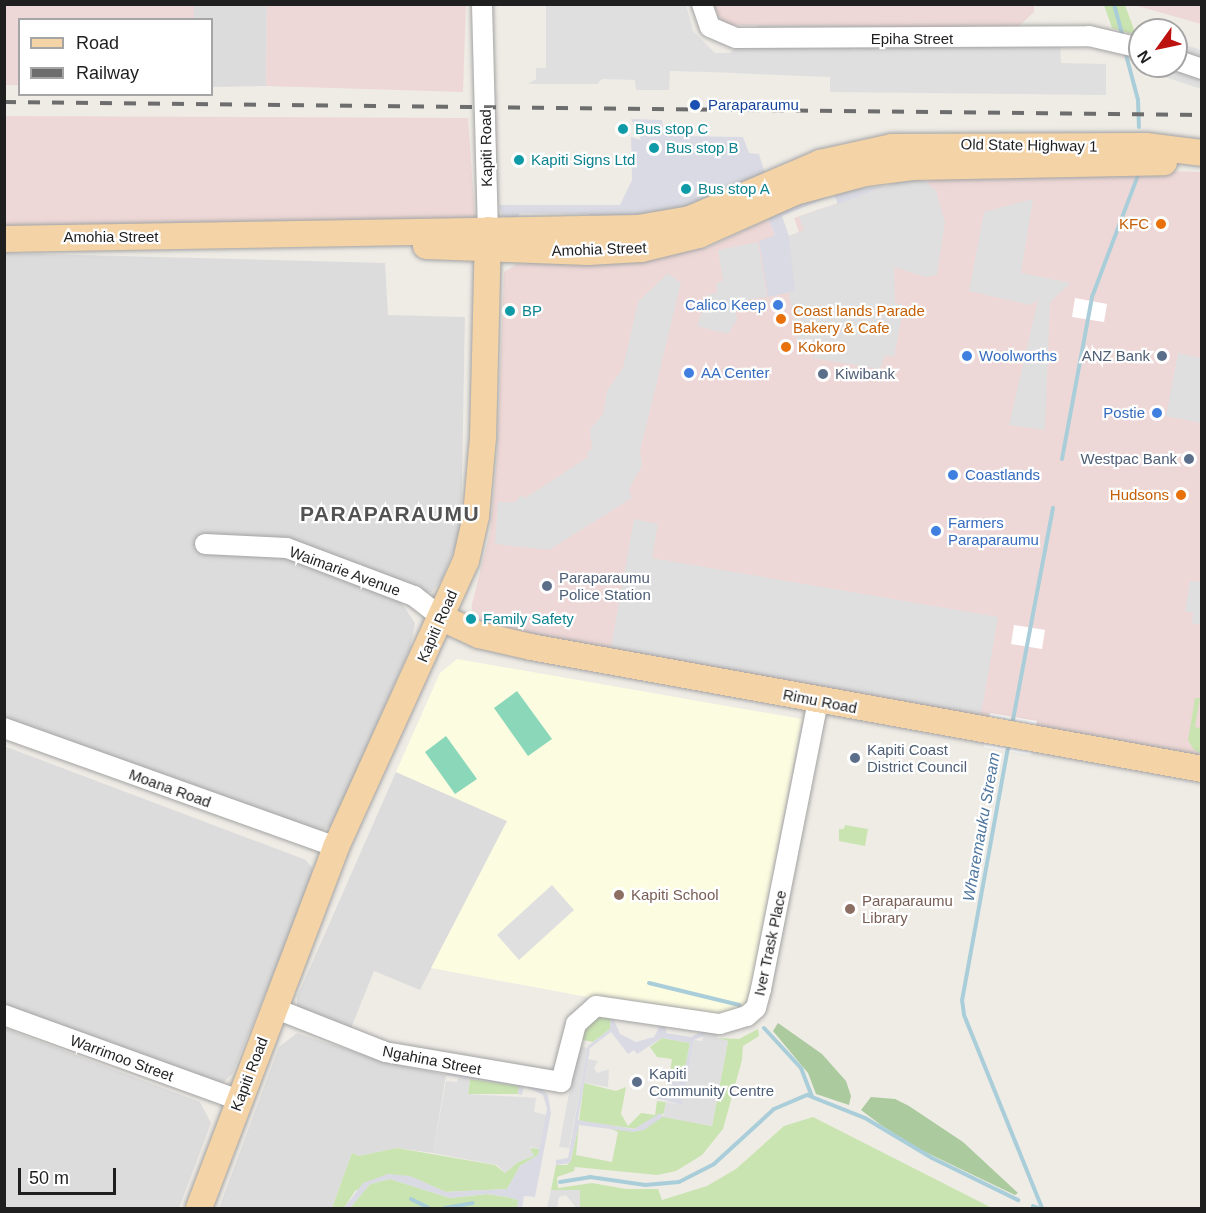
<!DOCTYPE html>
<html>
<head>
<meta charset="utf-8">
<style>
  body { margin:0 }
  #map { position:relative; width:1206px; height:1213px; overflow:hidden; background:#efece6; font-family:Helvetica,sans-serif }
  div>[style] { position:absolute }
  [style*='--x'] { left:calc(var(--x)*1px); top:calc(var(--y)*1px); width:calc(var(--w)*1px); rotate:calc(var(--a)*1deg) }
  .residential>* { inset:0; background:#dddcdc }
  .commercial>* { inset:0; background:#eed8d7 }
  .education>* { inset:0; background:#fcfce1 }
  .grass>* { inset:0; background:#c9e4b0 }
  .forest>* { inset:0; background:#abca9e }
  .pitch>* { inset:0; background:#8bd7ba }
  .parking>* { inset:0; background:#dfdfdf }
  .plaza>* { inset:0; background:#dadae4 }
  .pier>* { inset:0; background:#fff }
  .stream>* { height:4px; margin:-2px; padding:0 2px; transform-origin:2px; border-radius:2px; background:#aaced9 }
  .roads { filter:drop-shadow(0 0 2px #a3a3a3) drop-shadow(0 0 2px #a3a3a3) }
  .minor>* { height:20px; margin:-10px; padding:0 10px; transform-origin:10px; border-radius:10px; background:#fff }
  .major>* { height:26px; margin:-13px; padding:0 13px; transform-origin:13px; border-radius:13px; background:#f4d3a6 }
  .rail>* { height:4px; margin-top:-2px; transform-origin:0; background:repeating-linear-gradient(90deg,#6d6d6d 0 12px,transparent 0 24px) }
  .dots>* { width:16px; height:16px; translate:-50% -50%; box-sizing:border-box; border:3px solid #fff; border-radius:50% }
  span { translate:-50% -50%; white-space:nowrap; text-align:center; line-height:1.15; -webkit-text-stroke:4.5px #fff; paint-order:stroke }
  .street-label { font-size:15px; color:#1f1f1f }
  .transit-label { font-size:15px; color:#164399 }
  .left { translate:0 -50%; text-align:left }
  .culture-label { font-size:15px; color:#0d838f }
  .food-label { font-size:15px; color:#c56008 }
  .right { translate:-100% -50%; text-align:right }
  .shop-label { font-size:15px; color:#366cbe }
  .service-label { font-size:15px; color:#4e5e75 }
  .education-label { font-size:15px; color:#785e54 }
  .water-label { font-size:16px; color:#50779f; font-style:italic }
  .district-label { font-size:21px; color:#525252; font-weight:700; letter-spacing:1.5px }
  .frame { position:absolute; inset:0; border:6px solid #1f1f1f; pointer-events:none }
  .legend { position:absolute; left:18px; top:18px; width:195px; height:78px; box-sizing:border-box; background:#fff; border:2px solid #a5a5a5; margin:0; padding:8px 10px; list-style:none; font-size:18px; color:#1f1f1f }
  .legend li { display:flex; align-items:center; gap:12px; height:30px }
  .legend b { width:30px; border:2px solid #a5a5a5 }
  .north { position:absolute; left:1128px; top:18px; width:60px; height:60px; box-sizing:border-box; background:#fff; border:2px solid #a5a5a5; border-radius:50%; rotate:237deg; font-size:16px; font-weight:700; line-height:24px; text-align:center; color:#1f1f1f }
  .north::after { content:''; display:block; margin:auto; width:21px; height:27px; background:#bc1311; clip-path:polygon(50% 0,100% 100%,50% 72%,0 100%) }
  .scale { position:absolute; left:18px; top:1168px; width:98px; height:27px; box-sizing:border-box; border:3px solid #1f1f1f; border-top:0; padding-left:8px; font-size:18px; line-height:21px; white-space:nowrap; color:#1f1f1f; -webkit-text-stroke:4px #fff; paint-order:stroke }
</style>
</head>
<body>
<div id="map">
  <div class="residential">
    <i style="clip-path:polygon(194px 5px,267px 5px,266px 86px,212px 87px,212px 20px,194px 19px)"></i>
    <i style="clip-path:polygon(5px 253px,385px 263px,388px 315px,465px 317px,461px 533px,442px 579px,432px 592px,422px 593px,292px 541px,250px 553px,301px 559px,401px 602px,415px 623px,410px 649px,332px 826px,316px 833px,5px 724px)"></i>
    <i style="clip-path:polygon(4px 746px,306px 860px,312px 868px,313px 879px,232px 1074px,225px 1081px,215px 1085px,5px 1007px)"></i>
    <i style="clip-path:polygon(396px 772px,508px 821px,420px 990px,374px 971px,349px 1033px,297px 1010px,297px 997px)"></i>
    <i style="clip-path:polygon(4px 1028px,200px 1102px,211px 1123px,179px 1208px,5px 1208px)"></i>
    <i style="clip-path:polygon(297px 1033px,382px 1061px,446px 1075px,433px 1153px,397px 1148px,359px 1156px,352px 1153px,332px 1208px,219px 1208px,279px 1047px)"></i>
  </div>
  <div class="commercial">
    <i style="clip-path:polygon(5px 4px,194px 5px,194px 19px,20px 20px,19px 85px,5px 85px)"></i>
    <i style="clip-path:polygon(267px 5px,466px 5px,463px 92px,266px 86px)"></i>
    <i style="clip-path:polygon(713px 5px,1034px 5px,1034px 12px,1017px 28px,723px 25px)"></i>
    <i style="clip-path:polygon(1134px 5px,1201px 5px,1201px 24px)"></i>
    <i style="clip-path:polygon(5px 116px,468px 118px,475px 218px,465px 226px,5px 228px)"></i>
    <i style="clip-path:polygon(1165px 171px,1201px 172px,1201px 766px,471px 624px,472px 604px,490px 532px,497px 457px,504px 272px,517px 264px,631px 259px,707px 248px,769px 219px,775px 236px,789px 236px,799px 232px,794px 218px,910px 178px,926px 182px,941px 177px)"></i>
  </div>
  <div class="education">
    <i style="clip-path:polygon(457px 659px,802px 719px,746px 1012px,733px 1024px,431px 968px,507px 821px,396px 772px,440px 673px)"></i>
  </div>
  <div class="grass">
    <i style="clip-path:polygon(1104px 5px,1125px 5px,1136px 35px,1112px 28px)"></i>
    <i style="clip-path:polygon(1195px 698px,1200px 698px,1195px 727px,1201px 728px,1201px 753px,1194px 750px,1188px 740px)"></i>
    <i style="clip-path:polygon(845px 825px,868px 829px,865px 846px,839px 841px,839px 829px,844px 829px)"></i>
    <i style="clip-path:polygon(611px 1013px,610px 1029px,593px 1042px,579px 1039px,591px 1017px)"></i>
    <i style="clip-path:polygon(758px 1029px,759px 1036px,743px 1046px,742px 1060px,723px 1129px,702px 1155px,676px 1171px,657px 1175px,575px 1167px,574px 1171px,557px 1177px,558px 1188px,592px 1183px,626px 1189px,658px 1189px,662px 1200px,707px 1186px,736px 1169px,784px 1126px,813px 1117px,992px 1208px,580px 1208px,580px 1190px,551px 1190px,556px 1165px,567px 1165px,571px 1160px,579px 1125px,576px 1155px,612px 1162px,618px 1132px,611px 1129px,640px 1131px,661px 1116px,712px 1126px,728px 1041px,717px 1038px,739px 1039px)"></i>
    <i style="clip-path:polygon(662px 1038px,690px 1043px,683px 1078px,676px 1082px,670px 1072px,672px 1059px,657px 1057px,650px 1047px)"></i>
    <i style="clip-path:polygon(470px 1079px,519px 1086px,518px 1094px,468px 1094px)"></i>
    <i style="clip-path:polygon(584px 1083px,616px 1091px,626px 1087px,621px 1114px,628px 1126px,641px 1113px,655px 1115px,657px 1101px,666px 1102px,664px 1113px,637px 1129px,579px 1121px)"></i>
    <i style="clip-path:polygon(397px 1148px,495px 1165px,505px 1173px,518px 1162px,533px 1156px,530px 1148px,540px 1149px,538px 1155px,520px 1166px,507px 1189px,446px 1192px,416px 1179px,388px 1174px,355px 1191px,344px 1208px,332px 1208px,352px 1153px,359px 1156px)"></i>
    <i style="clip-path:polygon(537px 1163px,532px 1193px,521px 1191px,521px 1174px)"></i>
    <i style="clip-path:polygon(390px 1179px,450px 1198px,487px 1194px,507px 1197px,519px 1200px,517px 1208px,350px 1208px,370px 1184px)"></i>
  </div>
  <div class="forest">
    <i style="clip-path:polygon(778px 1023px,822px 1054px,846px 1081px,851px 1096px,849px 1105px,816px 1094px,808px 1073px,773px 1031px)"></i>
    <i style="clip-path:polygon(871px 1097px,895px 1099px,909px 1106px,963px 1142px,1018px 1193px,1015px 1195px,921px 1150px,881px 1125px,861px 1110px)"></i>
  </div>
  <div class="pitch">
    <i style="clip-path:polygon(517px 691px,552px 739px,528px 756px,494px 708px)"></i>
    <i style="clip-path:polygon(446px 736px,477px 779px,455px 794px,425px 752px)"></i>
  </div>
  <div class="parking">
    <i style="clip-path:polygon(546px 4px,686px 5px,693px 31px,715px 53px,730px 53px,759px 25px,1017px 28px,1060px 37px,1061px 63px,1106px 64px,1106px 95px,830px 92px,830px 77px,708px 72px,670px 71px,669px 90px,636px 90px,635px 80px,602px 79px,597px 84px,528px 84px,536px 79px,536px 68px,546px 68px)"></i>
    <i style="clip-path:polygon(1176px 42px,1201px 50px,1201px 89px,1153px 73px,1154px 66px,1176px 66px)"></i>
    <i style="clip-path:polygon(910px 178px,926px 182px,936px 191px,945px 222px,937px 275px,925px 277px,894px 267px,895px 303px,904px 305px,894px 357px,885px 355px,880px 369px,813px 358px,817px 348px,798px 347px,789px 293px,795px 291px,789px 236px,804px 230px,799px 217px)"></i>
    <i style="clip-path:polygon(1033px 199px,1021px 273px,1071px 283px,1050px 302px,1045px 430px,1009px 425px,1038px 300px,1030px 305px,969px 291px,984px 212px)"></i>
    <i style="clip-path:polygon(758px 242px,767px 297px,734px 302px,737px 319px,728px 334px,697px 326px,707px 295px,717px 293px,716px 284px,723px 280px,718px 250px)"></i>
    <i style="clip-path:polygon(668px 273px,681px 283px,640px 451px,642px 466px,629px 489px,632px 498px,549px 550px,495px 544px,498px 502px,515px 502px,521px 495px,525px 498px,588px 457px,587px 452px,592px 449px,590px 429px,603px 414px,607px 391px,623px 368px,638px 302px)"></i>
    <i style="clip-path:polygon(1178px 353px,1201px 358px,1201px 423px,1166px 416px)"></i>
    <i style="clip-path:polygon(634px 519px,658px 524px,652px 558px,998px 617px,981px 714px,611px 647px)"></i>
    <i style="clip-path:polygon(1201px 578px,1201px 625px,1192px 623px,1193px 613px,1185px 611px,1190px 581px,1200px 582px)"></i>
    <i style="clip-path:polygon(552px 885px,574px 910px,519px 960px,497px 935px)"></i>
    <i style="clip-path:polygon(705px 1030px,718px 1033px,717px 1038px,728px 1041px,712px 1126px,663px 1117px,666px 1102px,682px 1105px,694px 1040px,702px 1041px)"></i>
    <i style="clip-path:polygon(578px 1046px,588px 1048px,569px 1148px,559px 1147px)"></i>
    <i style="clip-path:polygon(588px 1059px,598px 1061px,594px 1068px,597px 1073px,609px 1069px,608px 1087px,584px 1083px)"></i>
    <i style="clip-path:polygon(459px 1077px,470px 1079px,468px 1094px,536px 1098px,534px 1112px,546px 1115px,540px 1149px,530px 1147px,534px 1156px,518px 1162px,505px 1173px,497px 1165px,433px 1153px,446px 1081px,457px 1082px)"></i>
    <i style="clip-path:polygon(551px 1190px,580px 1190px,580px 1208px,576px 1208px,566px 1195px,559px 1197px,557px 1208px,547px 1208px)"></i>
  </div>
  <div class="plaza">
    <i style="clip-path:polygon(631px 119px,662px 120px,664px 133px,678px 136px,743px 137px,749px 153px,759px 154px,766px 177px,851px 189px,886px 186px,838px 204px,834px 195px,782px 216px,789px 236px,795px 291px,768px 297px,759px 241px,775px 235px,753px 182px,693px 209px,597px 220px,588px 214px,520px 213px,516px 220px,502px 216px,499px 205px,620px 205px,632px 180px,631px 137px,641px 140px)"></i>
    <i style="clip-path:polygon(611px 1013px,620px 1034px,636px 1042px,654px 1037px,662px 1022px,667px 1023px,666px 1033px,691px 1037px,705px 1030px,704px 1036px,694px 1040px,682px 1105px,655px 1098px,657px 1092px,669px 1087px,665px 1079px,671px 1075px,676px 1082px,683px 1078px,690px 1043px,662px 1038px,637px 1054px,634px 1050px,628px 1054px,611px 1032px,590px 1048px,578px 1120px,634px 1129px,660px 1113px,663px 1117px,644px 1130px,633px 1132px,579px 1125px,570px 1163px,556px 1165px,556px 1160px,568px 1158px,588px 1046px,610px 1029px)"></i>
    <i style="clip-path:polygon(447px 1071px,541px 1088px,548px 1095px,551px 1113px,535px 1197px,524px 1196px,522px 1208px,517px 1208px,518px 1200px,507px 1197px,487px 1194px,450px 1198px,390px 1179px,370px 1184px,350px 1208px,344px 1208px,363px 1183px,388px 1174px,410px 1176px,446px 1192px,507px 1189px,520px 1166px,538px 1155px,547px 1109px,543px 1095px,524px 1086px,522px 1095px,518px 1094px,519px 1086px,446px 1075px)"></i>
  </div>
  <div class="pier">
    <i style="clip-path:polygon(1075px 298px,1107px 304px,1104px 322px,1072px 317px)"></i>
    <i style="clip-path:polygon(1014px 625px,1045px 630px,1042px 649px,1011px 644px)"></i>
    <i style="clip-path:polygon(990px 713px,1037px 721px,1031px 755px,984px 747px)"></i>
  </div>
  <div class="stream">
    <i style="--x:1114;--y:4;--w:35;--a:75"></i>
    <i style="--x:1125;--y:51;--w:51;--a:75.1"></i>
    <i style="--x:1138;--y:100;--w:27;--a:88"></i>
    <i style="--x:1062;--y:459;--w:165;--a:-79.5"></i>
    <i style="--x:1092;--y:297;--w:130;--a:-69.3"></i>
    <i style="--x:1012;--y:725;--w:221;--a:-79.3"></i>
    <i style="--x:1009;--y:742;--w:262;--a:100.3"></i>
    <i style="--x:962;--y:1000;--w:15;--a:82"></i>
    <i style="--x:964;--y:1015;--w:208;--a:68"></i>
    <i style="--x:649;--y:983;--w:93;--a:13.7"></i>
    <i style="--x:764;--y:1028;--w:54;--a:47.2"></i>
    <i style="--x:801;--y:1068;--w:30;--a:69"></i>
    <i style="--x:560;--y:1182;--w:30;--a:-9"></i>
    <i style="--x:590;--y:1177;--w:56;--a:8.3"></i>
    <i style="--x:645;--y:1185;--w:34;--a:-5"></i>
    <i style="--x:679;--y:1182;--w:39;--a:-27"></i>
    <i style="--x:714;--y:1164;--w:81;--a:-42.5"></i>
    <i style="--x:774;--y:1109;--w:36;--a:-23"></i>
    <i style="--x:807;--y:1095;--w:62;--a:21.6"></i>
    <i style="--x:865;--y:1118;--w:78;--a:30.8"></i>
    <i style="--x:932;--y:1158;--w:96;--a:26"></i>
    <i style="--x:411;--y:1199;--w:20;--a:27"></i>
    <i style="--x:1033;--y:1206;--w:5;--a:22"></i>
    <i style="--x:445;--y:1208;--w:28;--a:-10"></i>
  </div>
  <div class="roads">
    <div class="minor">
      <i style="--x:482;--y:4;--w:226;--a:88.5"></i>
      <i style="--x:702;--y:4;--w:24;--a:71"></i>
      <i style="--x:710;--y:27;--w:28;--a:23"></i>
      <i style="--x:736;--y:38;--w:353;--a:-0.3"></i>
      <i style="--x:1089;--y:36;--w:52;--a:13.2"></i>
      <i style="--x:1176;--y:60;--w:28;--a:19"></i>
      <i style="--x:205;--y:544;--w:82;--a:2.8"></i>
      <i style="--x:287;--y:548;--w:136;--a:20.7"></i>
      <i style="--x:414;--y:596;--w:36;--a:38"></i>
      <i style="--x:4;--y:728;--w:353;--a:19.7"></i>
      <i style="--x:274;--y:1008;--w:119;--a:21.6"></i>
      <i style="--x:385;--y:1052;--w:179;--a:9.7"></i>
      <i style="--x:561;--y:1082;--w:60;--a:-75.5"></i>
      <i style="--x:576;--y:1024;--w:27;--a:-42"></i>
      <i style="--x:596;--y:1006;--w:125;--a:8.3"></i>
      <i style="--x:720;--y:1024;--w:28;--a:-17"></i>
      <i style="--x:747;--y:1016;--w:12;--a:-42"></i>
      <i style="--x:756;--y:1008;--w:20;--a:-75"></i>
      <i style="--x:761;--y:989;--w:294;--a:-78.8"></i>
      <i style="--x:4;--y:1015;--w:250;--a:19.9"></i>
    </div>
    <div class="major">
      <i style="--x:4;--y:239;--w:634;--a:-0.99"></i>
      <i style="--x:638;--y:228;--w:53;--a:-9.8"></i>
      <i style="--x:690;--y:219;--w:142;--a:-23.3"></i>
      <i style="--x:820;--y:163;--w:74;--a:-12.5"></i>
      <i style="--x:892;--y:147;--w:254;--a:-0.2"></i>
      <i style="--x:1146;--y:146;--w:56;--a:7.1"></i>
      <i style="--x:426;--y:246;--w:162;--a:2.1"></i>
      <i style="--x:588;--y:252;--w:53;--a:-3.2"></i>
      <i style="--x:641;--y:249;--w:60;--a:-13.6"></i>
      <i style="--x:699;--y:235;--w:105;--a:-24.1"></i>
      <i style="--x:795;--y:192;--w:73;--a:-15.2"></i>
      <i style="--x:865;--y:173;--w:48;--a:-7.1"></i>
      <i style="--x:913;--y:167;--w:251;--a:-1.1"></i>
      <i style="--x:442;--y:618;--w:41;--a:24.7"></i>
      <i style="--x:479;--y:635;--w:53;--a:13"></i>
      <i style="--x:531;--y:647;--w:682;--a:10.3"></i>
      <i style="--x:199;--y:1208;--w:386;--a:-69.2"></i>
      <i style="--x:336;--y:847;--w:314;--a:-65.6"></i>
      <i style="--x:466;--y:561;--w:46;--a:-77.5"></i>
      <i style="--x:476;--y:516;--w:78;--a:-84.9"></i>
      <i style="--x:483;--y:438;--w:208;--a:-88.6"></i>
    </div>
  </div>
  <div class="rail">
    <i style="--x:4;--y:102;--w:1198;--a:0.62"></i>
  </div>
  <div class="dots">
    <i style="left:695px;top:105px;background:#1a4fb4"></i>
    <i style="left:623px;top:129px;background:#0f9aa8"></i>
    <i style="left:654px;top:148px;background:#0f9aa8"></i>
    <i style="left:519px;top:160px;background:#0f9aa8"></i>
    <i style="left:686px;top:189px;background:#0f9aa8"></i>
    <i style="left:1161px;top:224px;background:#e8710a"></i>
    <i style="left:778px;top:305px;background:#3f7fe0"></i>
    <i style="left:510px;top:311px;background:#0f9aa8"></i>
    <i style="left:781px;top:319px;background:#e8710a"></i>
    <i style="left:786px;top:347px;background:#e8710a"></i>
    <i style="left:967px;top:356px;background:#3f7fe0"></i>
    <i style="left:1162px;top:356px;background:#5c6f8a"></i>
    <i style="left:689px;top:373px;background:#3f7fe0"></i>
    <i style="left:823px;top:374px;background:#5c6f8a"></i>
    <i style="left:1157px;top:413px;background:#3f7fe0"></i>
    <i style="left:1189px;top:459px;background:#5c6f8a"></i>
    <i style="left:953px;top:475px;background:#3f7fe0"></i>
    <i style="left:1181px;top:495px;background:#e8710a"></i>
    <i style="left:936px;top:531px;background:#3f7fe0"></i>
    <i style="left:547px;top:586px;background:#5c6f8a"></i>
    <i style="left:471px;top:619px;background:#0f9aa8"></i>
    <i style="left:855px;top:758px;background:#5c6f8a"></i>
    <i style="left:619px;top:895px;background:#8d6e63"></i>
    <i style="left:850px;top:909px;background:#8d6e63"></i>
    <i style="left:637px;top:1082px;background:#5c6f8a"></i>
  </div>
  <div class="street-label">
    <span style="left:912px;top:39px">Epiha Street</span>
    <span style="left:1029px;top:145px;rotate:1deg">Old State Highway 1</span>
    <span style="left:486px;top:148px;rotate:-91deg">Kapiti Road</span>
    <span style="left:111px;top:237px">Amohia Street</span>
    <span style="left:599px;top:249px;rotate:-2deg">Amohia Street</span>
    <span style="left:345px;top:571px;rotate:20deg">Waimarie Avenue</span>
    <span style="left:437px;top:626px;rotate:-66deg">Kapiti Road</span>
    <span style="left:820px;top:701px;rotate:11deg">Rimu Road</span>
    <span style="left:170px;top:788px;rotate:20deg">Moana Road</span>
    <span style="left:770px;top:943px;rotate:-78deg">Iver Trask Place</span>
    <span style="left:122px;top:1058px;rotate:20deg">Warrimoo Street</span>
    <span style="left:432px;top:1060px;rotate:11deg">Ngahina Street</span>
    <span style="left:249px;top:1074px;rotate:-69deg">Kapiti Road</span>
  </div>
  <div class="transit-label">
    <span class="left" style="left:708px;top:105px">Paraparaumu</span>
  </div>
  <div class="culture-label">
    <span class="left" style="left:635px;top:129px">Bus stop C</span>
    <span class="left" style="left:666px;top:148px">Bus stop B</span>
    <span class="left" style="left:531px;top:160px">Kapiti Signs Ltd</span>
    <span class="left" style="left:698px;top:189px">Bus stop A</span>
    <span class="left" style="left:522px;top:311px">BP</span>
    <span class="left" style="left:483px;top:619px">Family Safety</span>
  </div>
  <div class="food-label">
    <span class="right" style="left:1149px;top:224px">KFC</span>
    <span class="left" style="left:793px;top:319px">Coast lands Parade<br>Bakery &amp; Cafe</span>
    <span class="left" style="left:798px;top:347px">Kokoro</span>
    <span class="right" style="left:1169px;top:495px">Hudsons</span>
  </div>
  <div class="shop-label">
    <span class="right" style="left:766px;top:305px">Calico Keep</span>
    <span class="left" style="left:979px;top:356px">Woolworths</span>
    <span class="left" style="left:701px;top:373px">AA Center</span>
    <span class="right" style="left:1145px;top:413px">Postie</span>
    <span class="left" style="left:965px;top:475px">Coastlands</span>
    <span class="left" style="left:948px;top:531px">Farmers<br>Paraparaumu</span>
  </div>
  <div class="service-label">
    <span class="right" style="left:1150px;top:356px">ANZ Bank</span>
    <span class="left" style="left:835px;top:374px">Kiwibank</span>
    <span class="right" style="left:1177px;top:459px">Westpac Bank</span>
    <span class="left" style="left:559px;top:586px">Paraparaumu<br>Police Station</span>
    <span class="left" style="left:867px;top:758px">Kapiti Coast<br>District Council</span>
    <span class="left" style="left:649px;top:1082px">Kapiti<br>Community Centre</span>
  </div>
  <div class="education-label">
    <span class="left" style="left:631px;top:895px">Kapiti School</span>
    <span class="left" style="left:862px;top:909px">Paraparaumu<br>Library</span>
  </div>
  <div class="water-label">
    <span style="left:982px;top:827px;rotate:-80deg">Wharemauku Stream</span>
  </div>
  <div class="district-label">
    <span style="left:390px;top:514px">PARAPARAUMU</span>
  </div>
  <div class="frame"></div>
  <ul class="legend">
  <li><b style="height:8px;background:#f4d3a6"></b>Road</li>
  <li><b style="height:8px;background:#6d6d6d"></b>Railway</li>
  </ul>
  <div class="north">N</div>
  <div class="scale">50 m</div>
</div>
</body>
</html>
